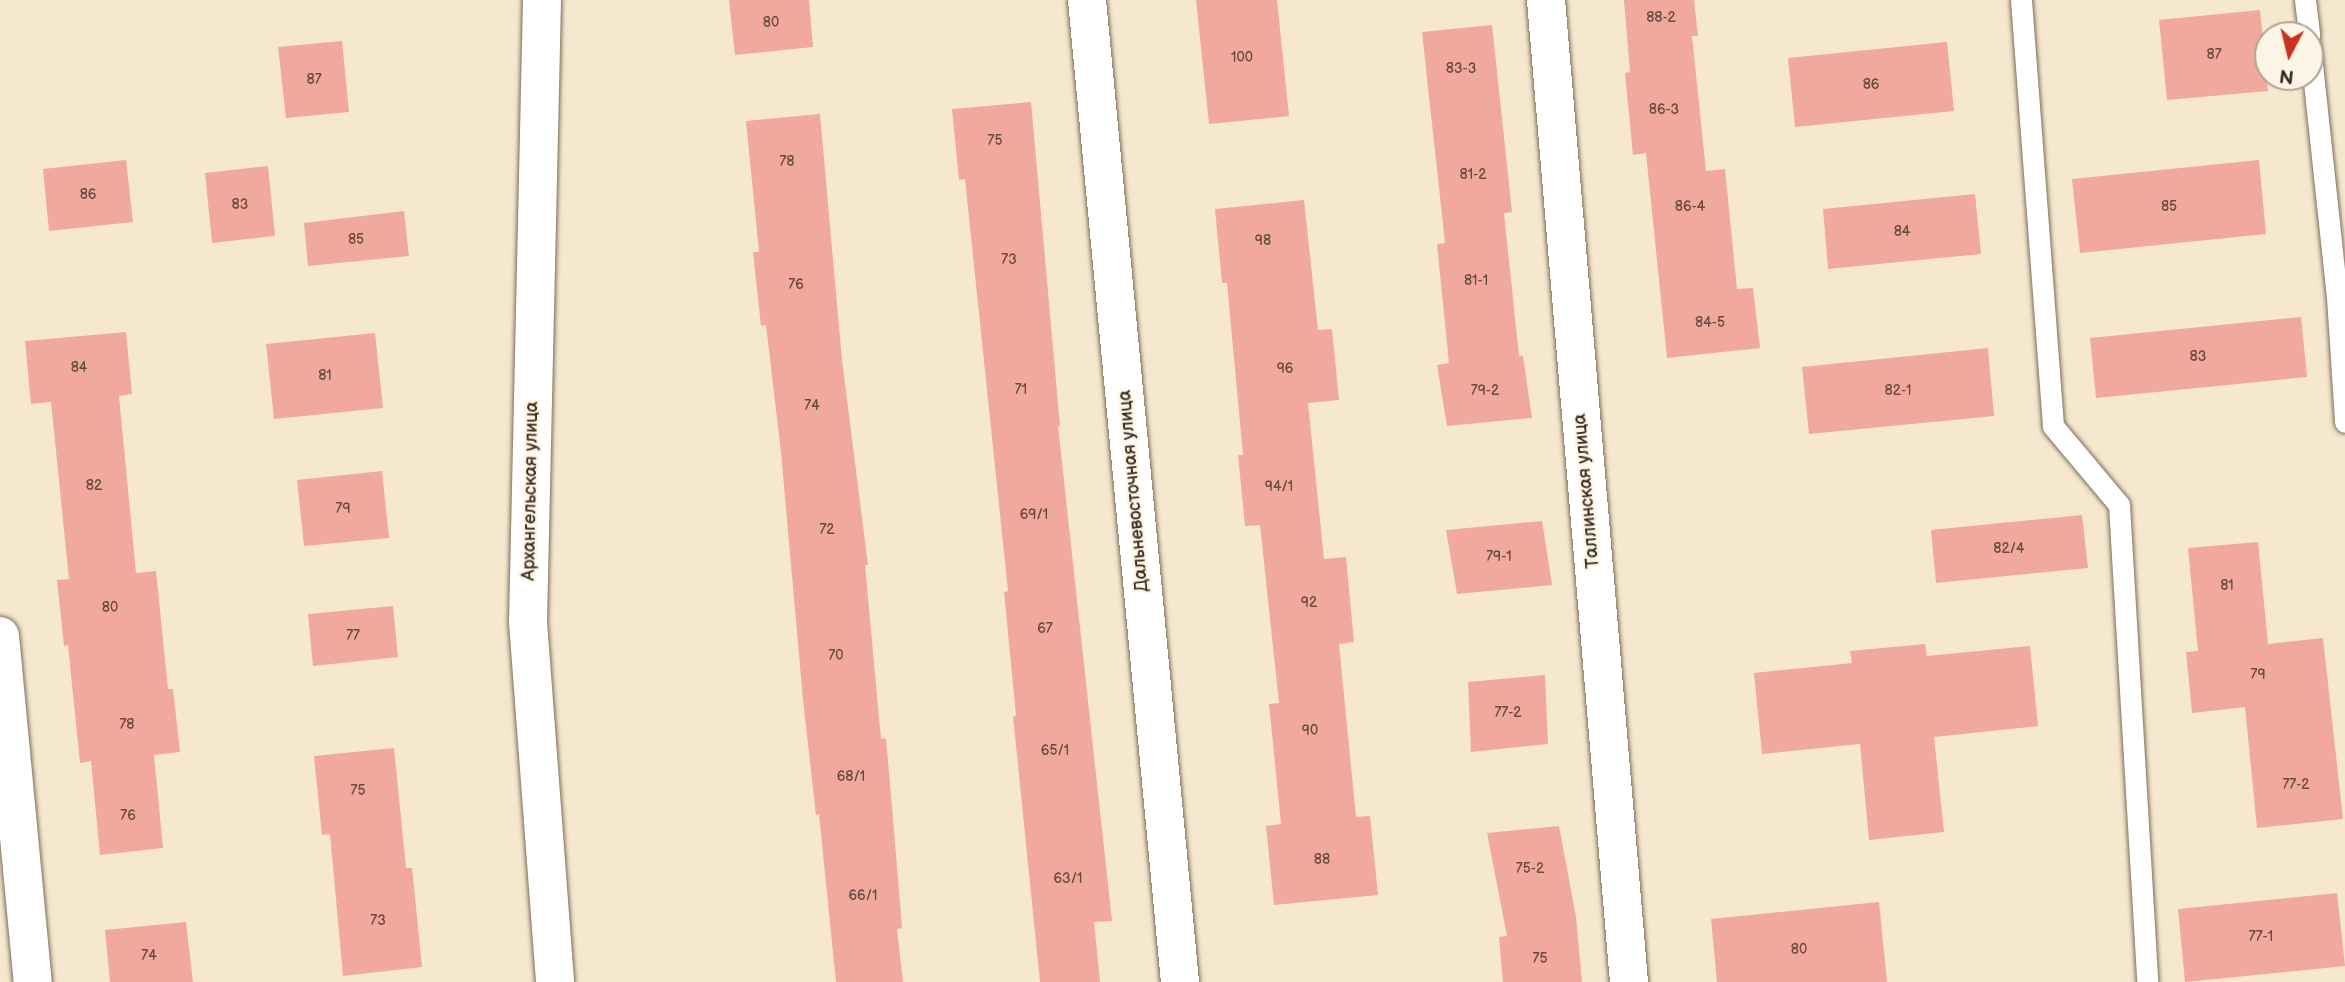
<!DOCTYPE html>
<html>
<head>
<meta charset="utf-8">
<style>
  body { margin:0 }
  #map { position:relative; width:2345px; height:982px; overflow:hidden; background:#f5e8ce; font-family:"Balsamiq Sans",sans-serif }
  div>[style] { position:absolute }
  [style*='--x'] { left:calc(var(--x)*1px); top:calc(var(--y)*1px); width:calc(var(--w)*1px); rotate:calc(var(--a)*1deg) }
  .building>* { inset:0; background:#f1a99d }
  .roads { filter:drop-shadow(0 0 2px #7c6c5c) drop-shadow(0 0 2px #7c6c5c) }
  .service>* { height:21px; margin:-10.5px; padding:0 10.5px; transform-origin:10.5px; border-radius:10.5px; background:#fff }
  .minor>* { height:38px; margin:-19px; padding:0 19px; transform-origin:19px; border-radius:19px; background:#fff }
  span { translate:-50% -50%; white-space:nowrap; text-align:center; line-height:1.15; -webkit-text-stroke:5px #fcf5e5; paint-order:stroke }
  .number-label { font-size:14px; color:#684a3e }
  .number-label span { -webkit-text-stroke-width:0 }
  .street-label { font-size:18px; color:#3b2a1e }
  .north { position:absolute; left:2254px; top:21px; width:70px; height:70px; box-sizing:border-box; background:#fcf5e5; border:2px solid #afa495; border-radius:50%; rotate:187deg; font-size:19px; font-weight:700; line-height:28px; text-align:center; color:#3b2a1e }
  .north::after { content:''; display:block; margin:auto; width:24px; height:32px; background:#c8321e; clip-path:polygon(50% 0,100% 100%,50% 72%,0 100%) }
</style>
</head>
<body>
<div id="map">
  <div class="building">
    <i style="clip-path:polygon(729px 0,809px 0,813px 47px,735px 55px)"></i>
    <i style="clip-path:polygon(1196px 0,1277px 0,1289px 116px,1209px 124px)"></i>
    <i style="clip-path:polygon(1624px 0,1694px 0,1698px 36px,1692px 36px,1706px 171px,1725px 169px,1737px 289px,1753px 288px,1760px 348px,1667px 358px,1646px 153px,1633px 155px,1625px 73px,1630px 72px)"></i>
    <i style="clip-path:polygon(2260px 10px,2268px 91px,2167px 100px,2159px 20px)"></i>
    <i style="clip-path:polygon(1492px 25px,1512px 212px,1504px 213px,1519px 356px,1523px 356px,1532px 418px,1447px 426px,1437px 365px,1449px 363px,1437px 244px,1445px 243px,1422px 32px)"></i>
    <i style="clip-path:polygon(342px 41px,349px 112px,286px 118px,278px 47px)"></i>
    <i style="clip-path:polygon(1947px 42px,1954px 111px,1795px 127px,1788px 58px)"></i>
    <i style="clip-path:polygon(1031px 102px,1060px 426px,1058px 426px,1112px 921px,1094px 922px,1100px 982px,1040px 982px,1013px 716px,1016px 716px,1004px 592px,1008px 591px,965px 179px,959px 180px,952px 109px)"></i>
    <i style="clip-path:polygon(820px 114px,842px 360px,868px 565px,865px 565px,881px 739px,886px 738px,892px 807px,902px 928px,897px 929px,903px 982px,836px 982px,819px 814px,816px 815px,803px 700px,781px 452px,766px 325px,761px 326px,753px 252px,759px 252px,746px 121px)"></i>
    <i style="clip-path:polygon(126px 160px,133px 222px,49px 231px,43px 169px)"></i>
    <i style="clip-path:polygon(2259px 160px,2266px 234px,2080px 253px,2072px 179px)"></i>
    <i style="clip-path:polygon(268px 166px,275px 236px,212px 243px,205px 173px)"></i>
    <i style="clip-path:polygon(1975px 194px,1981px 254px,1828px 269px,1823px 209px)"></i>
    <i style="clip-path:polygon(1304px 200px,1318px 330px,1332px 329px,1339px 400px,1308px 403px,1324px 559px,1346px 557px,1354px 642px,1339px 644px,1356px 817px,1370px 816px,1378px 895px,1274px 905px,1266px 826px,1281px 824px,1269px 704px,1279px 703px,1260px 525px,1245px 526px,1238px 455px,1243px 455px,1227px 283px,1222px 283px,1215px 209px)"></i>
    <i style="clip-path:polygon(404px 211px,409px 256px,308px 266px,304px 223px)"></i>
    <i style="clip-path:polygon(2301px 317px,2307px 377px,2096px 398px,2090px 338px)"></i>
    <i style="clip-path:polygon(126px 332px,132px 394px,119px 396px,136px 573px,156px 571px,168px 689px,173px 689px,180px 752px,154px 755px,163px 848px,100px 855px,91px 761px,80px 763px,68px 645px,64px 646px,57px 580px,69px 579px,51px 402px,31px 404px,25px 341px)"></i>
    <i style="clip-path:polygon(375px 333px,383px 408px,274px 419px,266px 344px)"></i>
    <i style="clip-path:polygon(1988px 348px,1994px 416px,1809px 434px,1802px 367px)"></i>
    <i style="clip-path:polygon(382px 471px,389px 538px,304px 546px,297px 480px)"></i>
    <i style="clip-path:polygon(2082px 515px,2088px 568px,1936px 583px,1931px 530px)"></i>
    <i style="clip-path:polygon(1542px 521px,1552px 585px,1457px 594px,1446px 530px)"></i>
    <i style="clip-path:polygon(2258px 542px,2268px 644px,2323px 638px,2343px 819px,2257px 828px,2245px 707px,2192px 713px,2186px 652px,2198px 651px,2188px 548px)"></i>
    <i style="clip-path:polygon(393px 606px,398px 657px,313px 666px,308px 614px)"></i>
    <i style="clip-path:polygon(1925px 644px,1927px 656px,2030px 646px,2038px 726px,1934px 737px,1944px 832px,1869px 840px,1860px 744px,1762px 754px,1754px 673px,1852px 663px,1850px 651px)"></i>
    <i style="clip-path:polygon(1545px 675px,1548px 744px,1471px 752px,1468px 682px)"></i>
    <i style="clip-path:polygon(394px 748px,406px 868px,412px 868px,422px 967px,343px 976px,330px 834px,322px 835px,314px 756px)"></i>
    <i style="clip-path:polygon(1559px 826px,1576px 917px,1582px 982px,1503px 982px,1499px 937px,1507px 936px,1487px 833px)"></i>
    <i style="clip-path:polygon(2337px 893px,2345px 966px,2185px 982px,2178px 909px)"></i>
    <i style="clip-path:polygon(1879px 902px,1887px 982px,1717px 982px,1711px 919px)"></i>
    <i style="clip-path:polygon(186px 922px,193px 982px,110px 982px,105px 930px)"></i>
  </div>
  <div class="roads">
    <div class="service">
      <i style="--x:2021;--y:0;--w:427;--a:85.7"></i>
      <i style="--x:2053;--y:426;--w:103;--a:50.1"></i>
      <i style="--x:2119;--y:505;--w:478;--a:86.6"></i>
      <i style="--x:2305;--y:0;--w:35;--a:83"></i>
      <i style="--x:2310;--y:45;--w:253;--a:83.9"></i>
      <i style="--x:2337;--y:297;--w:125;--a:86.3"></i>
    </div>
    <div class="minor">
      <i style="--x:542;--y:0;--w:622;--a:91.29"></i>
      <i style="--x:528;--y:622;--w:361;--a:85.7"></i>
      <i style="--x:1087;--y:0;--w:986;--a:84.59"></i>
      <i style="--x:1546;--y:0;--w:986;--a:85.17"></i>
      <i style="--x:0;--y:636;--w:348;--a:84.6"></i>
    </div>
  </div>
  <div class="number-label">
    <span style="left:1661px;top:18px">88-2</span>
    <span style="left:771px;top:23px">80</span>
    <span style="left:2214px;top:55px">87</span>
    <span style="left:1242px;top:58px">100</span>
    <span style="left:1461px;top:69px">83-3</span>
    <span style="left:314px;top:80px">87</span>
    <span style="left:1871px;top:85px">86</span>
    <span style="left:1664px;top:110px">86-3</span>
    <span style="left:995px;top:141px">75</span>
    <span style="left:787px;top:162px">78</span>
    <span style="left:1473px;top:175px">81-2</span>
    <span style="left:88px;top:195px">86</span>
    <span style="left:240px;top:205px">83</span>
    <span style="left:1690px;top:207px">86-4</span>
    <span style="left:2169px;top:207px">85</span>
    <span style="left:1902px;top:232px">84</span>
    <span style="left:356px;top:240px">85</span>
    <span style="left:1263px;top:241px">98</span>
    <span style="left:1009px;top:260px">73</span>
    <span style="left:1476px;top:281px">81-1</span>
    <span style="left:796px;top:285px">76</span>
    <span style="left:1710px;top:323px">84-5</span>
    <span style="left:2198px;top:357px">83</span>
    <span style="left:79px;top:368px">84</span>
    <span style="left:1285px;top:369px">96</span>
    <span style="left:325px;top:376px">81</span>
    <span style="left:1021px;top:390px">71</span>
    <span style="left:1485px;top:391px">79-2</span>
    <span style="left:1898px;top:391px">82-1</span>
    <span style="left:812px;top:406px">74</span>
    <span style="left:94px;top:486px">82</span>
    <span style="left:1279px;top:487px">94/1</span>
    <span style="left:343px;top:509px">79</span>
    <span style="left:1034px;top:515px">69/1</span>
    <span style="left:827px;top:530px">72</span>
    <span style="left:2009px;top:549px">82/4</span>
    <span style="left:1499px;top:557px">79-1</span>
    <span style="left:2227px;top:586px">81</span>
    <span style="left:1309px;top:603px">92</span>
    <span style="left:110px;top:608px">80</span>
    <span style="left:1045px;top:629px">67</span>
    <span style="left:353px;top:636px">77</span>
    <span style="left:836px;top:656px">70</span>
    <span style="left:2258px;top:675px">79</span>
    <span style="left:1508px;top:713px">77-2</span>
    <span style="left:127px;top:725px">78</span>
    <span style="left:1310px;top:731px">90</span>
    <span style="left:1055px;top:751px">65/1</span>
    <span style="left:851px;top:777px">68/1</span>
    <span style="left:2296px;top:785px">77-2</span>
    <span style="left:358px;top:791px">75</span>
    <span style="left:128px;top:816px">76</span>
    <span style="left:1322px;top:860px">88</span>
    <span style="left:1530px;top:869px">75-2</span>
    <span style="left:1068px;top:879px">63/1</span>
    <span style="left:863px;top:896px">66/1</span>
    <span style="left:378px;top:921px">73</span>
    <span style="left:2261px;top:937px">77-1</span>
    <span style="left:1799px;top:950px">80</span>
    <span style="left:149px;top:956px">74</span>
    <span style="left:1540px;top:959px">75</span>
  </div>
  <div class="street-label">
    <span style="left:531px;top:491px;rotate:-89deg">Архангельская улица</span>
    <span style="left:1134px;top:491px;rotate:-95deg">Дальневосточная улица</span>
    <span style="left:1587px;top:491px;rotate:-95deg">Таллинская улица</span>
  </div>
  <div class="north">N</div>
</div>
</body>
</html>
